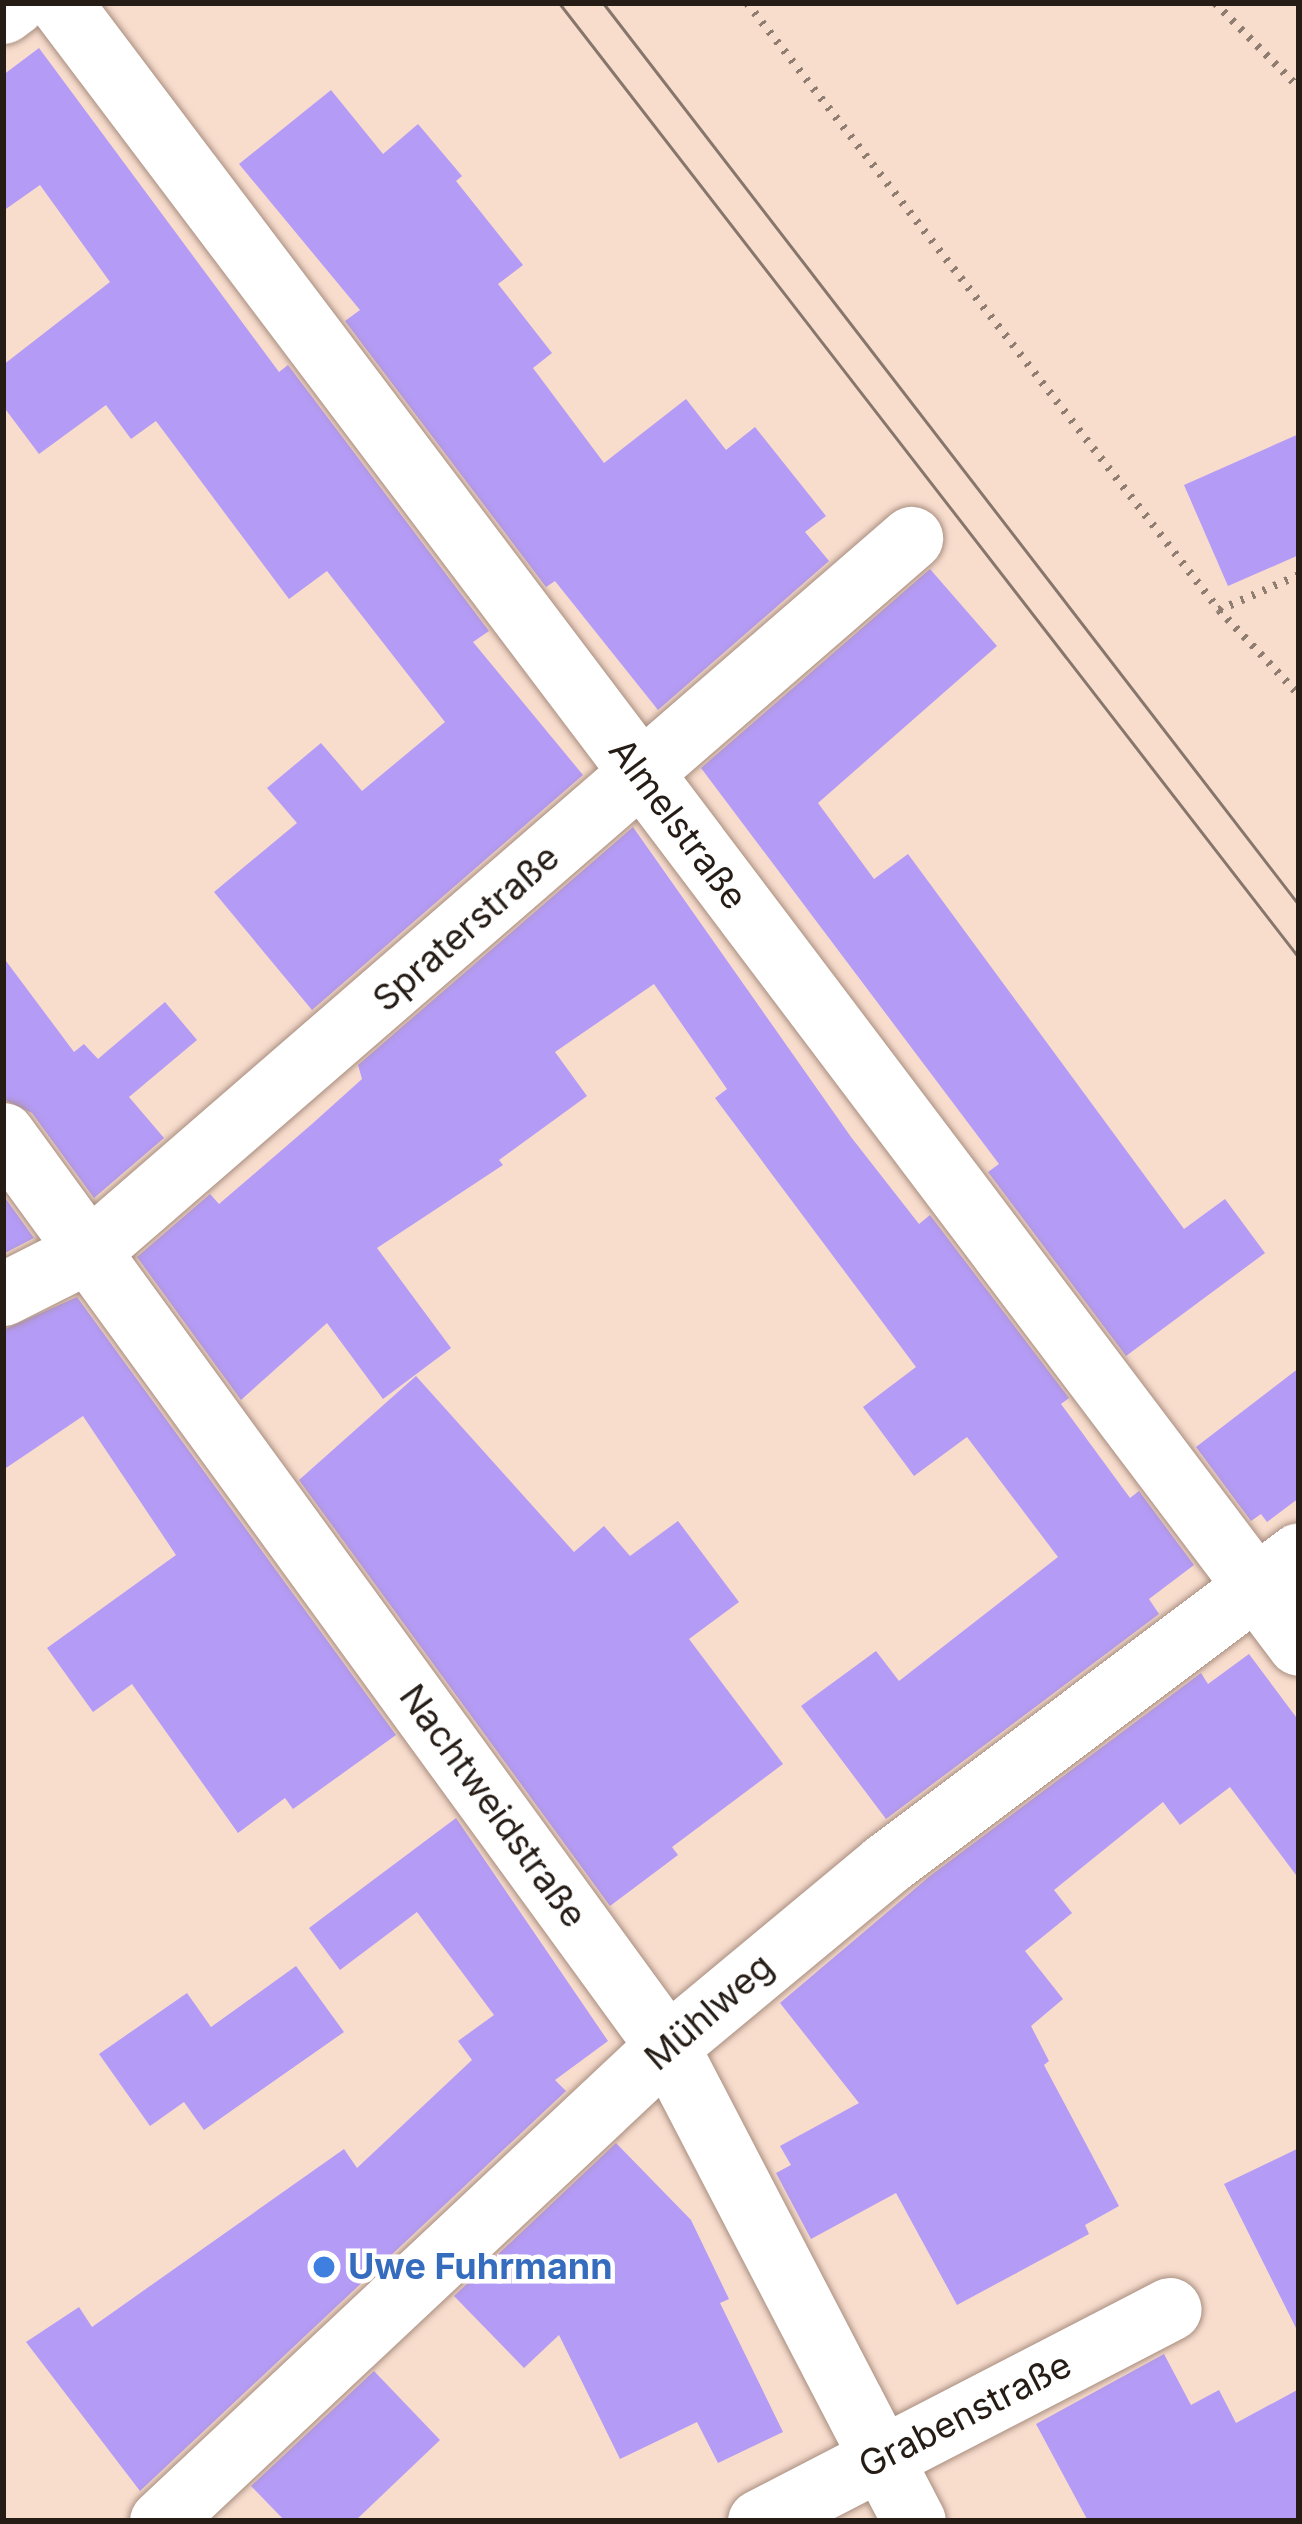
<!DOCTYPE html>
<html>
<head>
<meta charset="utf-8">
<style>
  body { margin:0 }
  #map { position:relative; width:1302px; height:2524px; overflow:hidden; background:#f8ddcd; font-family:Inter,sans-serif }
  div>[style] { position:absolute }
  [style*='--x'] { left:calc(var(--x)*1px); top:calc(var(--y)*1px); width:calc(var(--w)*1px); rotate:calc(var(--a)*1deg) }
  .building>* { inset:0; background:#b49bf5 }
  .path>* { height:8px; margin-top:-4px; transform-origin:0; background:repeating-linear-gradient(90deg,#8f7d72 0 3px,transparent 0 12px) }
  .roads { filter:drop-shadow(0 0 3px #a88e80) drop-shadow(0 0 3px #a88e80) }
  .minor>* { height:63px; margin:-31.5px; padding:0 31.5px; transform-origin:31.5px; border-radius:31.5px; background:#fff }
  .tram>* { height:3px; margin:-1.5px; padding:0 1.5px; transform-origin:1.5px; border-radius:1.5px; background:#87766b }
  .dots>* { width:33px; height:33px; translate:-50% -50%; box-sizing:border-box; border:6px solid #fff; border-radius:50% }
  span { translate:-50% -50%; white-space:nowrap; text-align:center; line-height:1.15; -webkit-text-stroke:9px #fff; paint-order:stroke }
  .street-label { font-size:36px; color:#251c16 }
  .shop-label { font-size:36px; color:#366cbe; font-weight:700 }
  .left { translate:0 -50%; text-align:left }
  .frame { position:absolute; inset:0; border:6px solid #251c16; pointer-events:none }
</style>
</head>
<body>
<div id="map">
  <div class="building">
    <i style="clip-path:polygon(39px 48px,279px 372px,288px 365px,489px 631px,473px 642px,583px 775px,312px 1010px,214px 892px,297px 823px,267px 788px,321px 743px,362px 791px,445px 722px,327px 571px,289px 599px,156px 421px,131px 439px,106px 405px,39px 454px,3px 406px,3px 365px,110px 282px,40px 185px,3px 211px,3px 75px)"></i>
    <i style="clip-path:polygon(331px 90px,383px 154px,418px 124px,462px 176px,456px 181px,523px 265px,498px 284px,552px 353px,533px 368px,604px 463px,686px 399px,726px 450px,755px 427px,826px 516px,805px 532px,829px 561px,658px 710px,555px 581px,546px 587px,345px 321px,360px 310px,239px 164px)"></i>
    <i style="clip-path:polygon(1299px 434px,1299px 555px,1228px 586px,1184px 485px)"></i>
    <i style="clip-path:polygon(930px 569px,997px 646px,818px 803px,874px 879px,908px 854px,1184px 1229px,1225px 1199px,1265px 1253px,1126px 1356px,988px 1172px,999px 1164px,701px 768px)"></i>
    <i style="clip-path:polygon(633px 827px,851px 1137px,919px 1224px,930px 1215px,1069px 1398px,1061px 1404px,1130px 1498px,1139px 1491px,1194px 1565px,1149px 1599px,1159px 1614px,886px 1819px,801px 1706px,876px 1651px,899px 1681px,1058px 1557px,967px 1437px,914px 1476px,863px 1407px,916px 1367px,715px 1098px,727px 1089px,654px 984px,555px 1052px,587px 1096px,499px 1160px,503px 1165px,377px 1248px,451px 1348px,383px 1399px,327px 1323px,241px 1400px,137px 1257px,210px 1194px,219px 1204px,312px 1124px,362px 1079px,358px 1065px)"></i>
    <i style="clip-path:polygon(3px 957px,74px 1052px,84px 1044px,98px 1059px,165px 1002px,197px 1040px,129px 1097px,164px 1138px,94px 1198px,32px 1113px,3px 1099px)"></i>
    <i style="clip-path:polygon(3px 1195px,34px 1238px,3px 1254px)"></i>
    <i style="clip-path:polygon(77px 1297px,396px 1735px,293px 1809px,285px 1798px,238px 1833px,132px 1684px,93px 1712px,47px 1648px,176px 1555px,83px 1416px,3px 1470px,3px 1330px)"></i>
    <i style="clip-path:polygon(1299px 1368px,1299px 1498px,1267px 1522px,1261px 1514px,1251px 1521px,1196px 1447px)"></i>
    <i style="clip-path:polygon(416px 1376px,574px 1552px,604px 1526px,630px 1556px,678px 1521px,739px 1602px,689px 1639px,783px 1764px,672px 1847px,678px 1855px,610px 1906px,299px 1480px)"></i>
    <i style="clip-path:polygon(1249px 1654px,1299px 1721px,1299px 1879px,1230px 1787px,1180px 1825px,1163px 1802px,1054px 1890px,1072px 1913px,1025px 1951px,1063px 1999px,1031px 2026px,1049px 2061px,1044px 2065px,1119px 2206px,1085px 2225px,1089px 2234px,957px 2305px,896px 2193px,811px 2239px,776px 2173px,791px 2165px,780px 2146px,859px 2103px,780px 2003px,930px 1876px,1201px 1673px,1208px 1684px)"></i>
    <i style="clip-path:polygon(456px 1818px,608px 2041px,555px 2080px,566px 2091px,140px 2491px,26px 2342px,79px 2307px,92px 2327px,344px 2149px,357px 2168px,472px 2060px,458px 2041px,494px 2015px,417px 1912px,340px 1970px,309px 1928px)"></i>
    <i style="clip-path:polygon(296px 1966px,344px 2032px,204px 2130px,184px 2102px,150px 2126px,99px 2054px,187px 1993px,211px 2027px)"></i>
    <i style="clip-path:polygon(616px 2143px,691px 2220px,729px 2299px,720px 2303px,783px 2432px,718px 2463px,697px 2422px,620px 2459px,559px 2335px,524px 2368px,454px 2296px)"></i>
    <i style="clip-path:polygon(1299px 2148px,1299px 2334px,1224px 2184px)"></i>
    <i style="clip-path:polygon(1164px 2354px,1191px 2405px,1219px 2390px,1236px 2423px,1299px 2389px,1299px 2521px,1088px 2521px,1036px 2424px)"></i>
    <i style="clip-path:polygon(374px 2371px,440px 2440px,355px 2521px,285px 2521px,251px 2486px)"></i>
  </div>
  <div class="path">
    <i style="--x:747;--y:3;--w:769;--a:52.13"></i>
    <i style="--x:1219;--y:610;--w:117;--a:46.7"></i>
    <i style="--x:1215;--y:3;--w:120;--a:45.3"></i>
    <i style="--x:1219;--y:610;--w:87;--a:-23.6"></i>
  </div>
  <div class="roads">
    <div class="minor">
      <i style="--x:60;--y:3;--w:2056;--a:52.95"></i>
      <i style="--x:3;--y:12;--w:15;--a:-37"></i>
      <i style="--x:3;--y:1134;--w:1128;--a:53.94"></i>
      <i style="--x:667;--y:2046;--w:535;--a:62.53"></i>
      <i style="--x:3;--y:1294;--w:97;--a:-26.8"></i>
      <i style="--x:90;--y:1250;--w:1087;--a:-40.93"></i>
      <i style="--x:161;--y:2521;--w:694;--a:-43.19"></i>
      <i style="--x:667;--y:2046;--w:285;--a:-39.7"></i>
      <i style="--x:886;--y:1864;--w:516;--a:-36.89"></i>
      <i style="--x:759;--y:2521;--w:462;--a:-27.3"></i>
    </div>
  </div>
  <div class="tram">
    <i style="--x:559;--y:3;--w:1208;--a:52.23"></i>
    <i style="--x:603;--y:3;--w:1139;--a:52.35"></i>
  </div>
  <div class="dots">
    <i style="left:324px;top:2267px;background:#3f7fe0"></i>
  </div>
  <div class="street-label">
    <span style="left:678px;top:824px;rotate:53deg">Almelstraße</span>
    <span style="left:466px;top:928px;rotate:-41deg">Spraterstraße</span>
    <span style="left:493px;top:1806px;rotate:54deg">Nachtweidstraße</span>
    <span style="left:709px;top:2012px;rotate:-41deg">Mühlweg</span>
    <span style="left:965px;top:2415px;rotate:-27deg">Grabenstraße</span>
  </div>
  <div class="shop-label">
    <span class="left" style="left:348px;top:2267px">Uwe Fuhrmann</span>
  </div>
  <div class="frame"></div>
</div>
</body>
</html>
